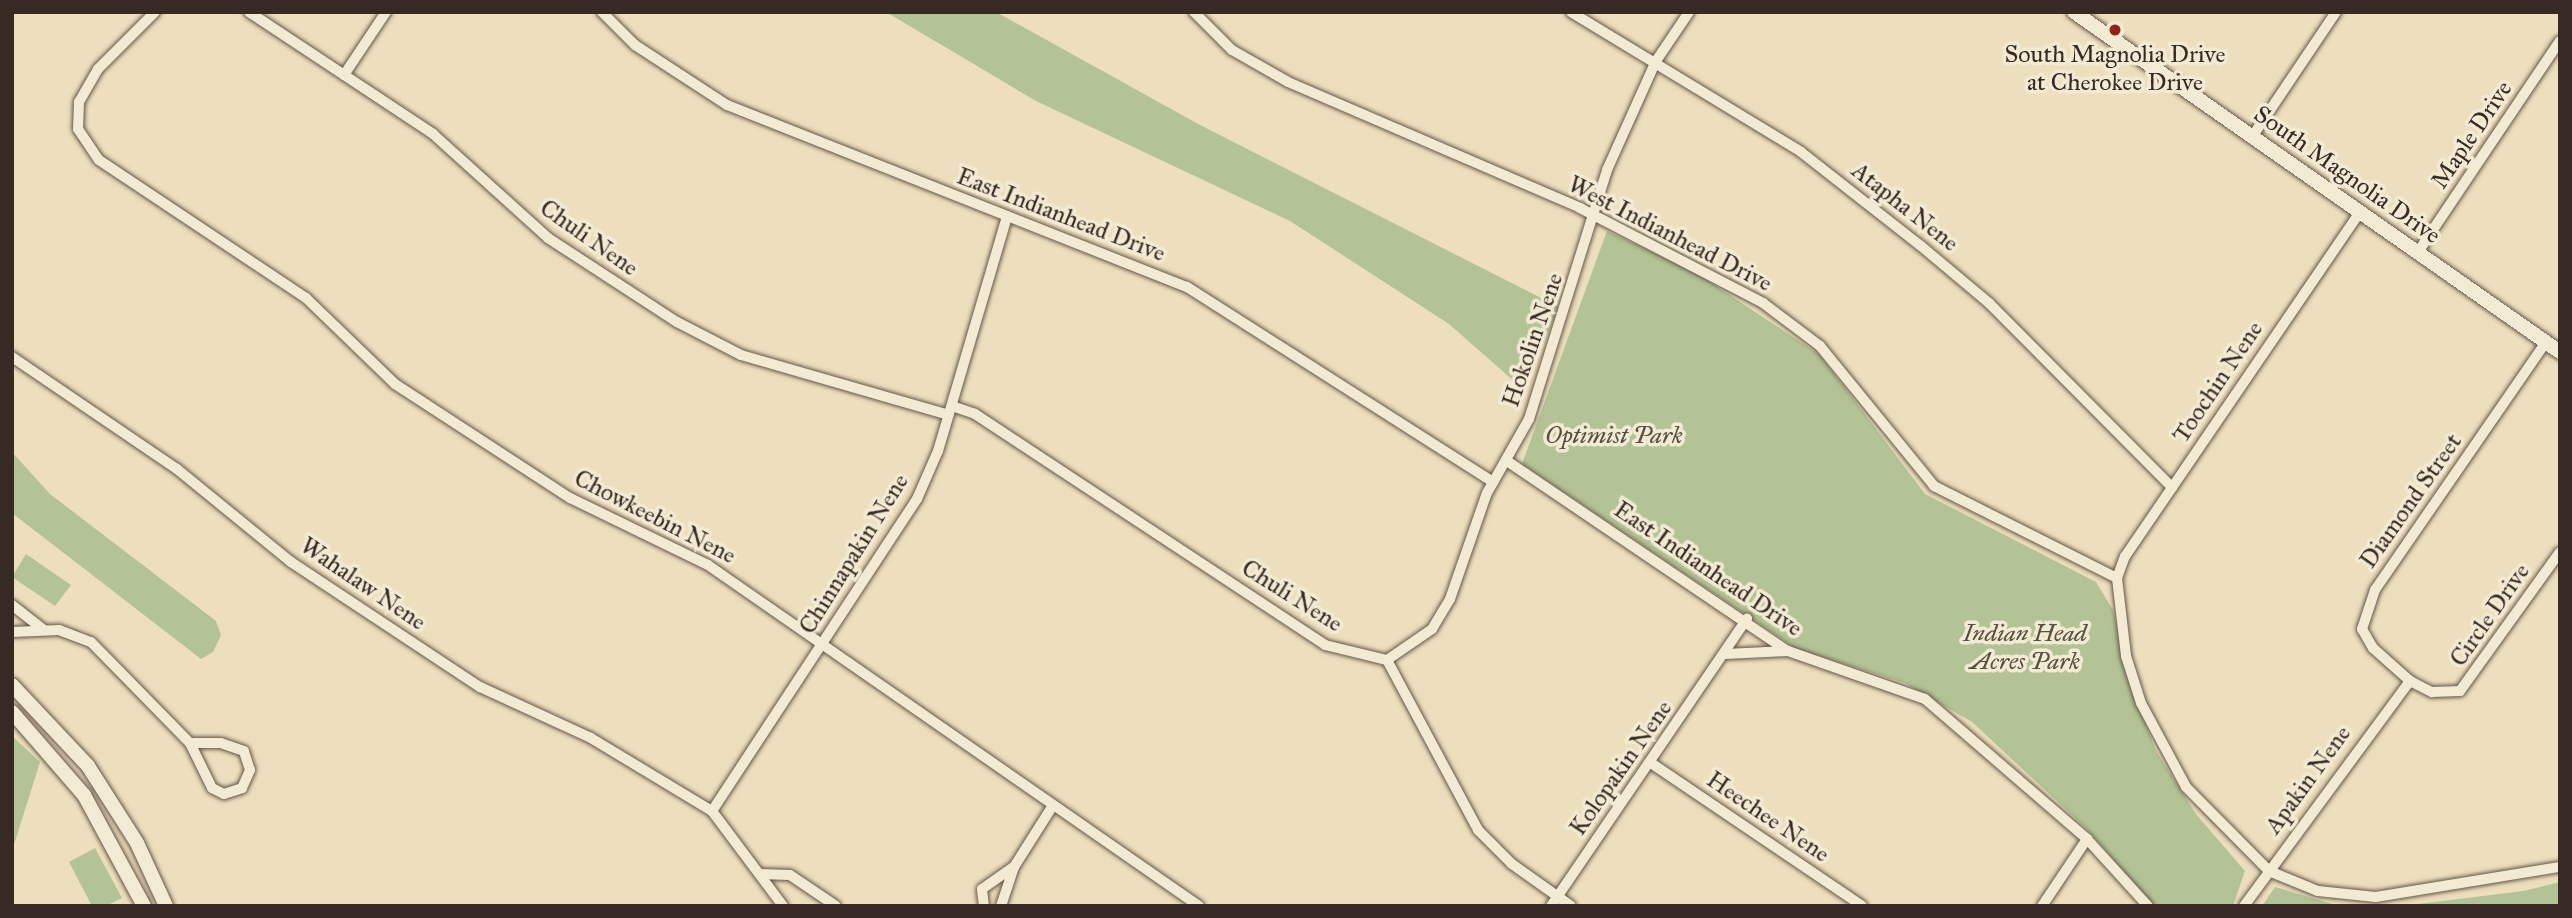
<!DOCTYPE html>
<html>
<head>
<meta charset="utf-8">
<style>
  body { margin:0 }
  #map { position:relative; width:2572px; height:918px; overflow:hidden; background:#eddfbd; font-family:"IM FELL Great Primer",serif }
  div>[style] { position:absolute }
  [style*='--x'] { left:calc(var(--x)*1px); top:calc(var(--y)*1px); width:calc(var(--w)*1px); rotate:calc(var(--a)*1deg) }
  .green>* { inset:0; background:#b3c395 }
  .roads { filter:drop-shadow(0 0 2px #64574a) drop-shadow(0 0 2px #64574a) }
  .street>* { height:10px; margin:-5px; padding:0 5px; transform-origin:5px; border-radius:5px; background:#f3ead4 }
  .secondary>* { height:14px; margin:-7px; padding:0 7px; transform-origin:7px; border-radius:7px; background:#f3ead4 }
  .dots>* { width:19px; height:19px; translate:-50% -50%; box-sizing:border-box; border:4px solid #f3ead4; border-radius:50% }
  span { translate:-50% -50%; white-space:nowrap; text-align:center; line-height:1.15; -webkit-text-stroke:7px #f3ead4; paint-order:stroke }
  .poi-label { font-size:24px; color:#372a24 }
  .street-label { font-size:24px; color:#372a24 }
  .park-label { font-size:24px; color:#565040; font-style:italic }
  .frame { position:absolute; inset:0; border:14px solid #372a24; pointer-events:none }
</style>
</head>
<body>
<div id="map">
  <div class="green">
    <i style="clip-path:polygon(886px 12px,996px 12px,1200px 125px,1559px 307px,1523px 389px,1449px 324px,1290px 221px,1036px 101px)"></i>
    <i style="clip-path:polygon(1607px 231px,1695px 272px,1820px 355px,1925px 494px,2096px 582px,2113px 610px,2130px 684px,2156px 751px,2196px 814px,2245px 871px,2233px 906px,2154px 906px,2087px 829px,1972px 722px,1905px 683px,1797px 649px,1522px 464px)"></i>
    <i style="clip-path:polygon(12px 452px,50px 494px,216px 621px,221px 635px,213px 652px,201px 659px,12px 513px)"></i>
    <i style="clip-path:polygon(26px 554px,71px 585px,55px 606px,12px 577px)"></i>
    <i style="clip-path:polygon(12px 736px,40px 762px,12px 851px)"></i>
    <i style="clip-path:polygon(95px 848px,122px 898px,106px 906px,92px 906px,69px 862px)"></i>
    <i style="clip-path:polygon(2560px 882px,2560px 906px,2402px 906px,2523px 891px)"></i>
    <i style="clip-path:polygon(2275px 887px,2339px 906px,2262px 906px)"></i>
  </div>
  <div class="roads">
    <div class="street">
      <i style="--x:155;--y:12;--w:81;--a:135"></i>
      <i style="--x:98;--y:69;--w:38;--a:120"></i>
      <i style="--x:79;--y:102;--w:27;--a:92"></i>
      <i style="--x:78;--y:129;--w:37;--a:56"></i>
      <i style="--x:99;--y:160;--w:249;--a:33.7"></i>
      <i style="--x:306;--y:298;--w:124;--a:44"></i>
      <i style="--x:395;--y:384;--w:209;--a:33.1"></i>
      <i style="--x:570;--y:498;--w:153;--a:25.9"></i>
      <i style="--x:708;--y:565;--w:598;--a:34.78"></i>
      <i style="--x:249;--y:12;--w:221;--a:33.5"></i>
      <i style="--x:433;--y:134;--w:155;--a:42.1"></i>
      <i style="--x:548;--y:238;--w:154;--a:33.1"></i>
      <i style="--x:677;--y:322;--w:72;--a:27.3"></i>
      <i style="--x:741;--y:355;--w:216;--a:16.1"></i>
      <i style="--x:602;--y:12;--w:47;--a:45"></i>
      <i style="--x:635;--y:45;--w:110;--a:33.1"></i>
      <i style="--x:727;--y:105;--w:495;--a:21.6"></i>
      <i style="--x:1187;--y:287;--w:363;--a:32.5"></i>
      <i style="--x:1194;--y:12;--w:54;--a:45"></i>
      <i style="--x:1232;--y:50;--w:64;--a:29.7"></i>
      <i style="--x:1288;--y:82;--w:318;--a:23.3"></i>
      <i style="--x:1580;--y:208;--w:206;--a:27.4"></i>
      <i style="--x:1763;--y:303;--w:71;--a:37"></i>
      <i style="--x:1820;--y:346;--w:181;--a:50.8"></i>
      <i style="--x:1934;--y:486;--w:205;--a:26.7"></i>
      <i style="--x:1571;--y:12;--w:269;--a:31.3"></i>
      <i style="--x:1801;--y:152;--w:152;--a:38.1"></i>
      <i style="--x:1921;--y:246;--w:89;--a:40"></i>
      <i style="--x:1989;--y:303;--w:260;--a:45.2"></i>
      <i style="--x:344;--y:75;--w:76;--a:-56.3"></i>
      <i style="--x:2252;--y:137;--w:151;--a:-56.1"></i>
      <i style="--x:2360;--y:212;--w:417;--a:124.3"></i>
      <i style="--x:2125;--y:556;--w:23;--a:110"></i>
      <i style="--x:2117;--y:578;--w:79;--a:83.4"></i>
      <i style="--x:2126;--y:656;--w:49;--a:72.3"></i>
      <i style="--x:2141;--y:703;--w:95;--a:61.8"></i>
      <i style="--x:2186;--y:787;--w:118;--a:45.3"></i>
      <i style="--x:2269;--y:871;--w:53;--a:22.2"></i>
      <i style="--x:2318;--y:891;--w:58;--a:5.9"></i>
      <i style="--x:2376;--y:897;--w:186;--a:-9.3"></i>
      <i style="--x:2418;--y:252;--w:254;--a:-56.1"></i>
      <i style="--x:2546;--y:342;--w:301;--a:124.6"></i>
      <i style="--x:2375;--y:590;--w:41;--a:108.4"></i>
      <i style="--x:2362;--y:629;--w:22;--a:60"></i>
      <i style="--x:2373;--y:648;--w:50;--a:41.7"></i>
      <i style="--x:2410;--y:681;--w:25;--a:27"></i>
      <i style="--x:2432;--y:692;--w:28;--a:-2"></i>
      <i style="--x:2460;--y:691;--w:171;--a:-54.3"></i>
      <i style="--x:12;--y:357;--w:199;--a:34.2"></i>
      <i style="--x:177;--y:469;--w:147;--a:39.2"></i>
      <i style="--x:291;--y:562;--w:227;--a:33.5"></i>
      <i style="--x:480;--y:687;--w:122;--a:24.7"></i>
      <i style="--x:591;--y:738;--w:141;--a:31.1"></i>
      <i style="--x:712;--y:811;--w:119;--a:53.2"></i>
      <i style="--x:952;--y:406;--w:24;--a:19"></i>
      <i style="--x:975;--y:414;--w:419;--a:33.4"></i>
      <i style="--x:1325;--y:645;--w:64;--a:13.6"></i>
      <i style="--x:1387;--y:660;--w:55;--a:-34.6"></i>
      <i style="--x:1432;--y:629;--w:35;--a:-59"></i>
      <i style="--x:1450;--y:599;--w:112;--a:-70.8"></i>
      <i style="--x:1487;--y:493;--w:85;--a:-60.4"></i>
      <i style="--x:1529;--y:419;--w:261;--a:-72.6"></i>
      <i style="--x:1607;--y:170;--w:120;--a:-65.8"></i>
      <i style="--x:1656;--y:61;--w:59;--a:-56"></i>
      <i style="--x:1507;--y:461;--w:339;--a:34.1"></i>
      <i style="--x:1788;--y:651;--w:145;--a:19.3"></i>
      <i style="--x:1925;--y:699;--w:214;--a:40.8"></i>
      <i style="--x:2087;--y:839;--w:91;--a:47.7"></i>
      <i style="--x:12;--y:605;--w:41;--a:38"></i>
      <i style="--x:12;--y:632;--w:47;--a:-2.4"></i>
      <i style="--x:59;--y:630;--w:34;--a:21"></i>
      <i style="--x:91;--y:642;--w:141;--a:45.6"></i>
      <i style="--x:190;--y:743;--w:50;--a:63.9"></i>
      <i style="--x:212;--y:788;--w:13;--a:27"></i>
      <i style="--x:224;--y:794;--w:19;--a:-18"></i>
      <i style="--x:242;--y:788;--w:20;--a:-66"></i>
      <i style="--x:250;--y:770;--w:20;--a:-108"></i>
      <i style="--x:244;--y:751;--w:24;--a:-161"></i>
      <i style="--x:221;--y:743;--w:31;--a:180"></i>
      <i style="--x:1725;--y:654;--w:63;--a:-2.7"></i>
      <i style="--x:1387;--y:660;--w:193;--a:61.8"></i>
      <i style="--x:1478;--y:830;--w:48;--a:45"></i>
      <i style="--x:1512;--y:864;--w:72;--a:35.4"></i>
      <i style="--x:1651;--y:763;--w:255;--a:34.1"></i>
      <i style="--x:712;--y:811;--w:373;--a:-56.7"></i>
      <i style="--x:917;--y:499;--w:52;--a:-66.4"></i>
      <i style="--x:938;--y:451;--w:245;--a:-73.6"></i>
      <i style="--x:1014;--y:867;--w:71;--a:-57.7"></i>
      <i style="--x:760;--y:874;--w:30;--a:2"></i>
      <i style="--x:790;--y:875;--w:55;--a:34"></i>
      <i style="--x:984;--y:906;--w:17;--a:-97"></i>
      <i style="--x:982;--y:889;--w:39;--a:-35"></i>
      <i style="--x:1014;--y:867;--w:41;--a:108.4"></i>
      <i style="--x:1551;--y:906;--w:348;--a:-55.7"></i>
      <i style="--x:2042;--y:906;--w:81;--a:-56.1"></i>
      <i style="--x:2244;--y:906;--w:280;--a:-53.6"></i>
    </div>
    <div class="secondary">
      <i style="--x:2074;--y:12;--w:593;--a:34.98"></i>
      <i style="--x:12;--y:685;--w:111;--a:46.8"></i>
      <i style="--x:88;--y:766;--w:91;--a:57.5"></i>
      <i style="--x:137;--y:843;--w:69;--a:65.3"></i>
      <i style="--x:12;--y:712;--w:110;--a:49.1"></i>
      <i style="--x:84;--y:795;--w:126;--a:61.6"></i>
    </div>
  </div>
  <div class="dots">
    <i style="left:2115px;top:30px;background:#8f2418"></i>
  </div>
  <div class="poi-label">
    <span style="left:2115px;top:69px">South Magnolia Drive<br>at Cherokee Drive</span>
  </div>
  <div class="street-label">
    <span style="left:2472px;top:135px;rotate:-56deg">Maple Drive</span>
    <span style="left:2347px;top:175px;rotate:35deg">South Magnolia Drive</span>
    <span style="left:1905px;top:207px;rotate:38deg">Atapha Nene</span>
    <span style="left:1061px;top:215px;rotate:21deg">East Indianhead Drive</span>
    <span style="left:1670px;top:234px;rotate:27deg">West Indianhead Drive</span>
    <span style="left:589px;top:238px;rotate:35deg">Chuli Nene</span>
    <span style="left:1533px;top:340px;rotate:-71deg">Hokolin Nene</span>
    <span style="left:2218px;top:382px;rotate:-56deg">Toochin Nene</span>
    <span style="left:2411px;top:501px;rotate:-55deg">Diamond Street</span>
    <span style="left:655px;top:517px;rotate:27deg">Chowkeebin Nene</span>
    <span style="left:854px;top:554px;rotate:-58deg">Chinnapakin Nene</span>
    <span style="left:1708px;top:569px;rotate:34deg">East Indianhead Drive</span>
    <span style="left:363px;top:584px;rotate:34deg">Wahalaw Nene</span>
    <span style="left:1292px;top:596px;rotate:32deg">Chuli Nene</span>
    <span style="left:2490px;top:615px;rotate:-55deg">Circle Drive</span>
    <span style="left:1621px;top:768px;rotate:-55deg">Kolopakin Nene</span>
    <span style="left:2308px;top:780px;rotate:-54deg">Apakin Nene</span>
    <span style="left:1768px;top:817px;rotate:34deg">Heechee Nene</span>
  </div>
  <div class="park-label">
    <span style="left:1614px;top:436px">Optimist Park</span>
    <span style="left:2025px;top:648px">Indian Head<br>Acres Park</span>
  </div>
  <div class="frame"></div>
</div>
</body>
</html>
